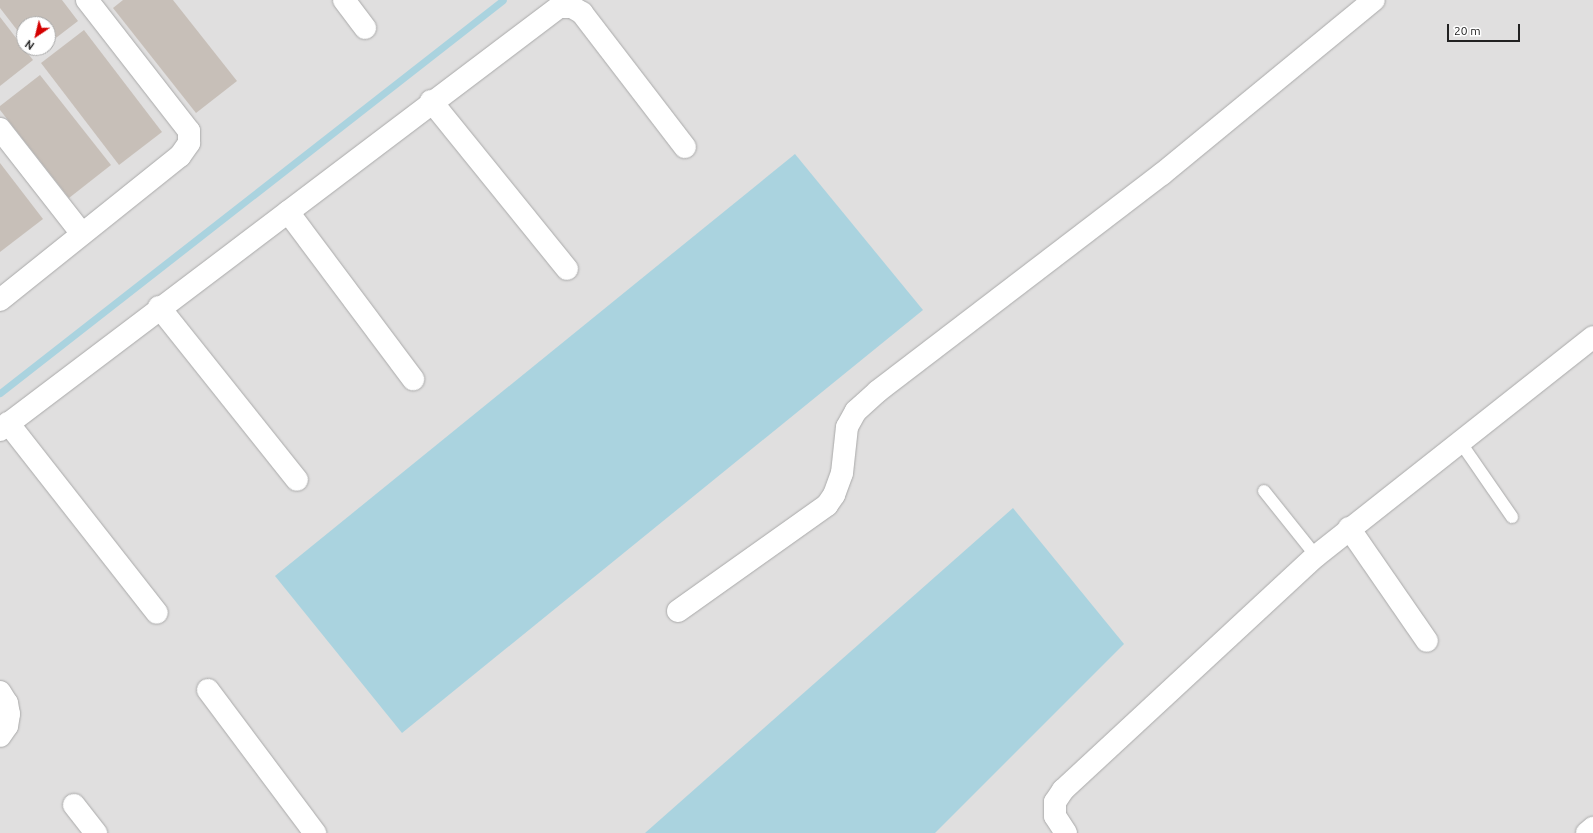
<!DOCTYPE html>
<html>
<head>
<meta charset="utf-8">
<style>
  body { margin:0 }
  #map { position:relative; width:1593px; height:833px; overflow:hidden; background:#f2efe9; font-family:Ubuntu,sans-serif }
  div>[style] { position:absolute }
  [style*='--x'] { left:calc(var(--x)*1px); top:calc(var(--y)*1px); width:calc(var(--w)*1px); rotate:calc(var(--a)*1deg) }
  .residential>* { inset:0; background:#e0dfdf }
  .water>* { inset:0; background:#aad3df }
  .stream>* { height:7px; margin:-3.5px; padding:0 3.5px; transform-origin:3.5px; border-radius:3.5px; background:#aad3df }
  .building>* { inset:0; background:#c7bfb8 }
  .roads { filter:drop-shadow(0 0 1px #a9a9a9) drop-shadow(0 0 1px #a9a9a9) }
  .service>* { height:12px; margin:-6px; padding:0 6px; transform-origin:6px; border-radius:6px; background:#fff }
  .minor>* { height:22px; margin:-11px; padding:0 11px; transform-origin:11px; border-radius:11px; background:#fff }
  span { translate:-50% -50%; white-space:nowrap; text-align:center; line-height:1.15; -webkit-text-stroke:3.5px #fff; paint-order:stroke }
  .north { position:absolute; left:16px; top:16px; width:40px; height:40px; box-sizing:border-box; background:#fff; border:1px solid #a7a7a7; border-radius:50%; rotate:215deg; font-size:11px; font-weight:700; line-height:16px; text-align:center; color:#222 }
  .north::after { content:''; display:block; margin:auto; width:14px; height:18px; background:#d40000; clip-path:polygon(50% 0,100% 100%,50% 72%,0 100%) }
  .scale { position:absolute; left:1447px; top:24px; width:73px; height:18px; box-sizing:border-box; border:2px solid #222; border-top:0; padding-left:5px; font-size:12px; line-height:14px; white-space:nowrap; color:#222; -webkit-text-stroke:3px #fff; paint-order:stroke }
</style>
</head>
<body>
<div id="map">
  <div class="residential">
    <i style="clip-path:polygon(evenodd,0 0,1593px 0,1593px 833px,0 833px,0 0,24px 24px,48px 24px,48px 48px,24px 48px,24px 24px)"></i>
  </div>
  <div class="water">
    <i style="clip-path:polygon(795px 154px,923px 310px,402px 733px,275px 576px)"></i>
    <i style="clip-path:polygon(1013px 508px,1124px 644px,935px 833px,645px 833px)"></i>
  </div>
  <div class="stream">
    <i style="--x:0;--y:393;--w:638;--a:-38"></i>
  </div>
  <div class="building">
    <i style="clip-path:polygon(0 0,62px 0,78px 21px,48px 44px,48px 24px,24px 24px,24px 39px,0 8px)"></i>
    <i style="clip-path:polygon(123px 0,173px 0,237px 81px,196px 113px,113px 8px)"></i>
    <i style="clip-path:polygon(0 17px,33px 60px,0 86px)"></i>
    <i style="clip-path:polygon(84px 30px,162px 132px,119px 165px,41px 63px)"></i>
    <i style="clip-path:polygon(31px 48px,43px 48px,36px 54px)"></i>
    <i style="clip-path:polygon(40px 75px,111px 165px,69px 198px,0 110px,0 106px)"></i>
    <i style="clip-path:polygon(0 163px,43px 219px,0 252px)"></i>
  </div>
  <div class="roads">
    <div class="service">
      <i style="--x:1461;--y:443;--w:90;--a:55.4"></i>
      <i style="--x:1264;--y:491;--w:83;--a:51.3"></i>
    </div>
    <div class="minor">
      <i style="--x:344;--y:0;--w:35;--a:53"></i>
      <i style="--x:431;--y:101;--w:216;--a:51"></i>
      <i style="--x:0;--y:129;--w:133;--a:52"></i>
      <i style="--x:288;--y:212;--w:209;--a:53.2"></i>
      <i style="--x:0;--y:300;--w:231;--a:-38.7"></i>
      <i style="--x:180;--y:156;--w:16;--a:-55"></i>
      <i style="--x:189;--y:143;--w:12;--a:-90"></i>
      <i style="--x:189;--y:131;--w:166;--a:-127.9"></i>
      <i style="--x:159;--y:307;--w:221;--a:51.4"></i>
      <i style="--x:8;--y:423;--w:241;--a:51.9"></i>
      <i style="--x:0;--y:430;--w:701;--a:-37.12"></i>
      <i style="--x:559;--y:7;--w:13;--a:0"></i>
      <i style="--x:572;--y:7;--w:12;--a:31"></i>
      <i style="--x:582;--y:13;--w:169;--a:52.5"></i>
      <i style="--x:1349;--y:528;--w:137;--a:55.4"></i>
      <i style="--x:678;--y:611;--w:183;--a:-35.4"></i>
      <i style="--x:827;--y:505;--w:12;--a:-55"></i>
      <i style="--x:834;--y:495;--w:23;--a:-70"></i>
      <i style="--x:842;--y:473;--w:46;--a:-83.8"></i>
      <i style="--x:847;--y:427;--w:18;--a:-61"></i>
      <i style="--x:856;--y:411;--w:30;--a:-42"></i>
      <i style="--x:878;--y:391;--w:357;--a:-37.4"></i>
      <i style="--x:1162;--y:174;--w:274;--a:-39.4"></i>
      <i style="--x:208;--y:690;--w:179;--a:53.2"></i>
      <i style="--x:0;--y:692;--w:13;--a:58"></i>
      <i style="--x:7;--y:703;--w:11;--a:80"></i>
      <i style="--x:9;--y:714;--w:12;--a:99"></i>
      <i style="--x:7;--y:726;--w:12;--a:125"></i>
      <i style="--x:74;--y:805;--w:36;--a:52"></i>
      <i style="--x:1066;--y:833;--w:20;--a:-123"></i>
      <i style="--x:1055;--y:816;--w:14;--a:-90"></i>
      <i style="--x:1055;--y:802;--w:14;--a:-56"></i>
      <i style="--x:1063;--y:790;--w:345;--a:-42.8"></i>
      <i style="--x:1316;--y:556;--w:353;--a:-38.3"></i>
      <i style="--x:1587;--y:833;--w:8;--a:-40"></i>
    </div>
  </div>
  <div class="north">N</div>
  <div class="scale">20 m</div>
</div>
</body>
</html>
